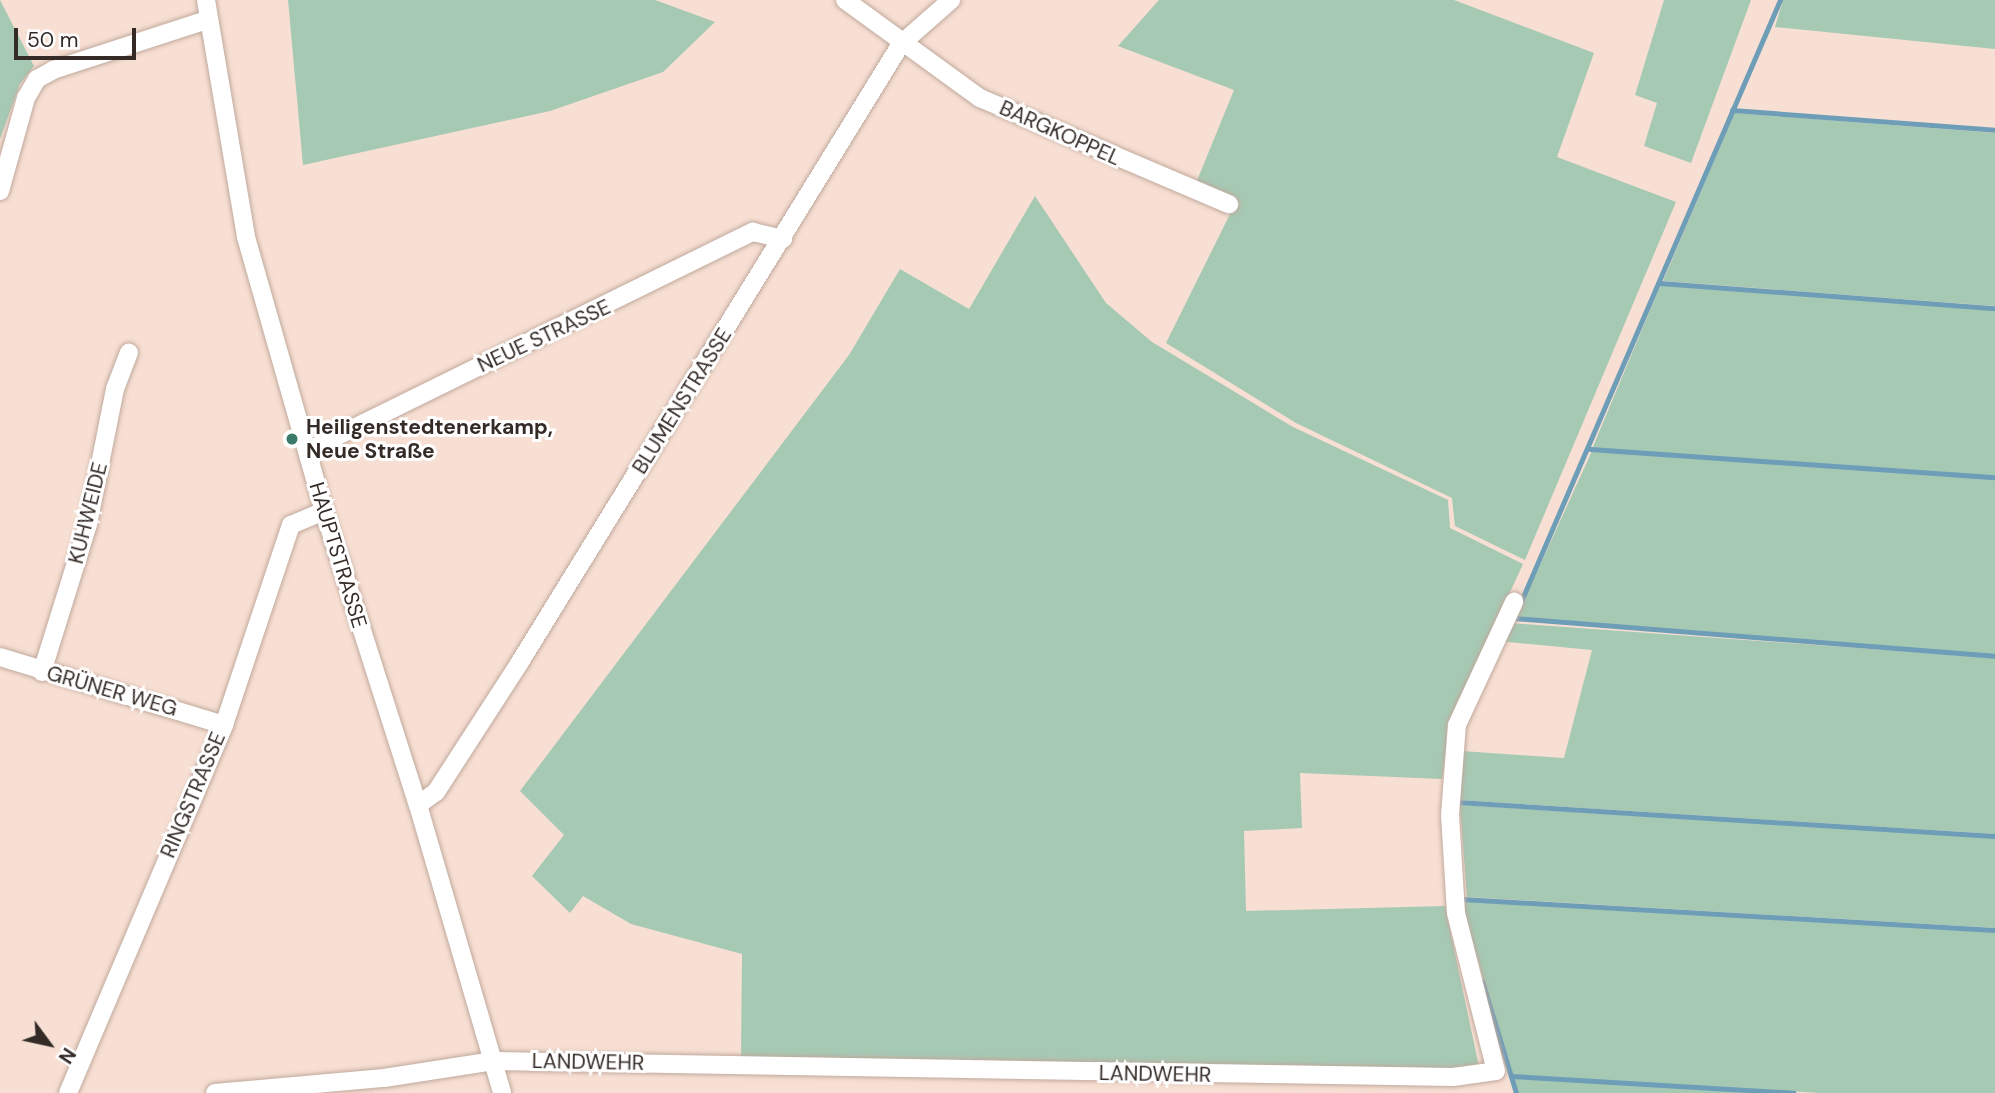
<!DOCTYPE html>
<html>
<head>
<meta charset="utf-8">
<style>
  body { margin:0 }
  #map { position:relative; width:1995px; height:1093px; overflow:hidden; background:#f7dfd3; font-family:"DM Sans",sans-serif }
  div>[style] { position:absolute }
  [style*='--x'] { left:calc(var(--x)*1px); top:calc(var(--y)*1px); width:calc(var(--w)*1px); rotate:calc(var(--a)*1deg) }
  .green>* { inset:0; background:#a6c9b4 }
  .stream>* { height:5px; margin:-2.5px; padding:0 2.5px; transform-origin:2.5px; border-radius:2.5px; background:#6e9db8 }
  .roads { filter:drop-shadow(0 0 2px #c0a99d) drop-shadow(0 0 2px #c0a99d) }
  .minor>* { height:18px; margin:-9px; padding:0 9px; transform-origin:9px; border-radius:9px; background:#fff }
  .dots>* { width:19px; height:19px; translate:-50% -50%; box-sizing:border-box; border:4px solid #fff; border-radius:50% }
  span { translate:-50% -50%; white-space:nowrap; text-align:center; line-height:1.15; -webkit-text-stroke:6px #fff; paint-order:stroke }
  .street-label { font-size:21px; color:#342b27 }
  .poi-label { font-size:21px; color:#342b27; font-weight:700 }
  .left { translate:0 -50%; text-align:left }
  .north { position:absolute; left:14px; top:1009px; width:70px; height:70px; -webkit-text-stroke:5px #fff; paint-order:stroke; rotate:123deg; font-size:19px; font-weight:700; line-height:28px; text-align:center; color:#342b27 }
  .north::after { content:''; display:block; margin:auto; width:24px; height:32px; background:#342b27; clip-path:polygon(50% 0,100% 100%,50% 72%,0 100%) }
  .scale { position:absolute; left:14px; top:28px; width:122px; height:32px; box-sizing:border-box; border:4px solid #342b27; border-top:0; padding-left:9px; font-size:21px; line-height:24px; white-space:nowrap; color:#342b27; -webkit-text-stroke:5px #fff; paint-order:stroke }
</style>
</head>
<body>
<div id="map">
  <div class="green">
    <i style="clip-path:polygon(0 0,34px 66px,20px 84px,0 139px)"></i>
    <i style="clip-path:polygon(288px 0,655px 0,715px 22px,663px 72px,550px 111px,303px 165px)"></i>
    <i style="clip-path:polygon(1159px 0,1454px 0,1594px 53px,1557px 157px,1676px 202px,1525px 560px,1455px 526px,1452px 498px,1296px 423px,1166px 343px,1232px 210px,1194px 188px,1234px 90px,1118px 46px)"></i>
    <i style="clip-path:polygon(1664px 0,1751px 0,1691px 163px,1644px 146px,1657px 103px,1635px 95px)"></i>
    <i style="clip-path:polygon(1783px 0,1995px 0,1995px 49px,1775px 27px)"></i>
    <i style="clip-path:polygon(1734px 113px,1995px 133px,1995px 306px,1663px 281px)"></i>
    <i style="clip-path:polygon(1035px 196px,1106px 303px,1152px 342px,1293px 427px,1448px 500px,1450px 528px,1523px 564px,1450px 723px,1442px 779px,1300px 773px,1302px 828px,1244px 831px,1246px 911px,1445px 906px,1479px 1067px,1454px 1074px,741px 1059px,742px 954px,631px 924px,583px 896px,570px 913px,532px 876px,564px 835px,520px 791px,849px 355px,900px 269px,969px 309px)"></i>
    <i style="clip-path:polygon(1661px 284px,1995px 310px,1995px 476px,1592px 449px)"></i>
    <i style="clip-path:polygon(1592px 451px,1995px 479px,1995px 655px,1515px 620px)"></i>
    <i style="clip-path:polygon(1509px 623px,1995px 658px,1995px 834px,1457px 800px,1462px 751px,1564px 758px,1592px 650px,1498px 641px)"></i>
    <i style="clip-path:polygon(1460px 805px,1995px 838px,1995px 928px,1467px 897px)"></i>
    <i style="clip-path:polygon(1465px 901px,1995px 932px,1995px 1093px,1820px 1093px,1512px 1075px,1465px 917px)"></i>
    <i style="clip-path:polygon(1513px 1078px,1767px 1093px,1518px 1093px)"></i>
  </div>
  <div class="stream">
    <i style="--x:1732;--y:110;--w:264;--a:4.3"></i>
    <i style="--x:1660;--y:283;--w:336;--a:4.3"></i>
    <i style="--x:1590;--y:449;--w:406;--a:4"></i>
    <i style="--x:1519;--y:606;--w:660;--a:-66.7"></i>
    <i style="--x:1514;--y:618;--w:482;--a:4.5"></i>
    <i style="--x:1457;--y:806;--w:4;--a:-90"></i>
    <i style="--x:1457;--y:802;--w:539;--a:3.62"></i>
    <i style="--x:1462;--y:899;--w:534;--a:3.33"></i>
    <i style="--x:1482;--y:981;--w:117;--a:73.1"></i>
    <i style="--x:1511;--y:1076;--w:283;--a:3.4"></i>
  </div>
  <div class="roads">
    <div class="minor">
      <i style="--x:206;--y:0;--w:240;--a:80.4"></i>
      <i style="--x:246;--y:237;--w:285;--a:74.1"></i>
      <i style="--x:324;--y:511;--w:309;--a:72.3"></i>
      <i style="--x:418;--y:805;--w:300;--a:73.7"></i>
      <i style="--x:845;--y:0;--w:167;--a:36"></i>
      <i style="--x:980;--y:98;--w:271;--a:23.1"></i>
      <i style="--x:0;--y:191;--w:97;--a:-74.4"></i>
      <i style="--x:26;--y:98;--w:22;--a:-60"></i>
      <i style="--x:37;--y:79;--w:18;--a:-29"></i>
      <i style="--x:53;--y:70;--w:162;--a:-18"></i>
      <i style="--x:307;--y:451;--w:497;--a:-26.2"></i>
      <i style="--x:753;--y:232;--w:31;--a:13"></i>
      <i style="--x:0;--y:657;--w:234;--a:16.9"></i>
      <i style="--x:42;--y:672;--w:155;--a:-72.7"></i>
      <i style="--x:88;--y:524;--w:138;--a:-78.7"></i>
      <i style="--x:115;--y:389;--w:39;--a:-69"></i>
      <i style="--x:418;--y:805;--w:22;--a:-36"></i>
      <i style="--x:436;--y:792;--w:155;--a:-57.1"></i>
      <i style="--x:520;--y:662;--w:726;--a:-58.35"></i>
      <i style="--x:901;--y:44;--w:67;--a:-41.3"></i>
      <i style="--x:68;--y:1093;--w:400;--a:-67"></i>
      <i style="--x:224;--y:725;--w:211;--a:-71.5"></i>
      <i style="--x:291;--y:525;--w:36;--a:-23"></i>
      <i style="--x:215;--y:1093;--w:170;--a:-5.1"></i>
      <i style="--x:384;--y:1078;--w:111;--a:-8.8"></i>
      <i style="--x:494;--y:1061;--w:959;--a:0.96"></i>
      <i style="--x:1453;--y:1077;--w:43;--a:-7.9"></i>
      <i style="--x:1496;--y:1071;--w:163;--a:-104.2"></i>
      <i style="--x:1456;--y:913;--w:98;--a:-93.5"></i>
      <i style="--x:1450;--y:815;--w:90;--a:-85.6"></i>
      <i style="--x:1457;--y:725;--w:136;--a:-65.1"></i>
    </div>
  </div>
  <div class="dots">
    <i style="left:292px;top:439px;background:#397a6a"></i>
  </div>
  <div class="street-label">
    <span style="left:1060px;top:133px;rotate:24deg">BARGKOPPEL</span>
    <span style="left:544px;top:336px;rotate:-25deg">NEUE STRASSE</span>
    <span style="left:682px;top:401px;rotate:-58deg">BLUMENSTRASSE</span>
    <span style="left:88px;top:513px;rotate:-76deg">KUHWEIDE</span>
    <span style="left:338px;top:555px;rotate:73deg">HAUPTSTRASSE</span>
    <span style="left:112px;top:691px;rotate:16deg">GRÜNER WEG</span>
    <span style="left:193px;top:795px;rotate:-67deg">RINGSTRASSE</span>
    <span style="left:588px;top:1062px;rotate:1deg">LANDWEHR</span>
    <span style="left:1155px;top:1074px;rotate:1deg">LANDWEHR</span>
  </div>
  <div class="poi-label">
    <span class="left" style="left:306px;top:439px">Heiligenstedtenerkamp,<br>Neue Straße</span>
  </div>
  <div class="north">N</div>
  <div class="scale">50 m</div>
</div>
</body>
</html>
